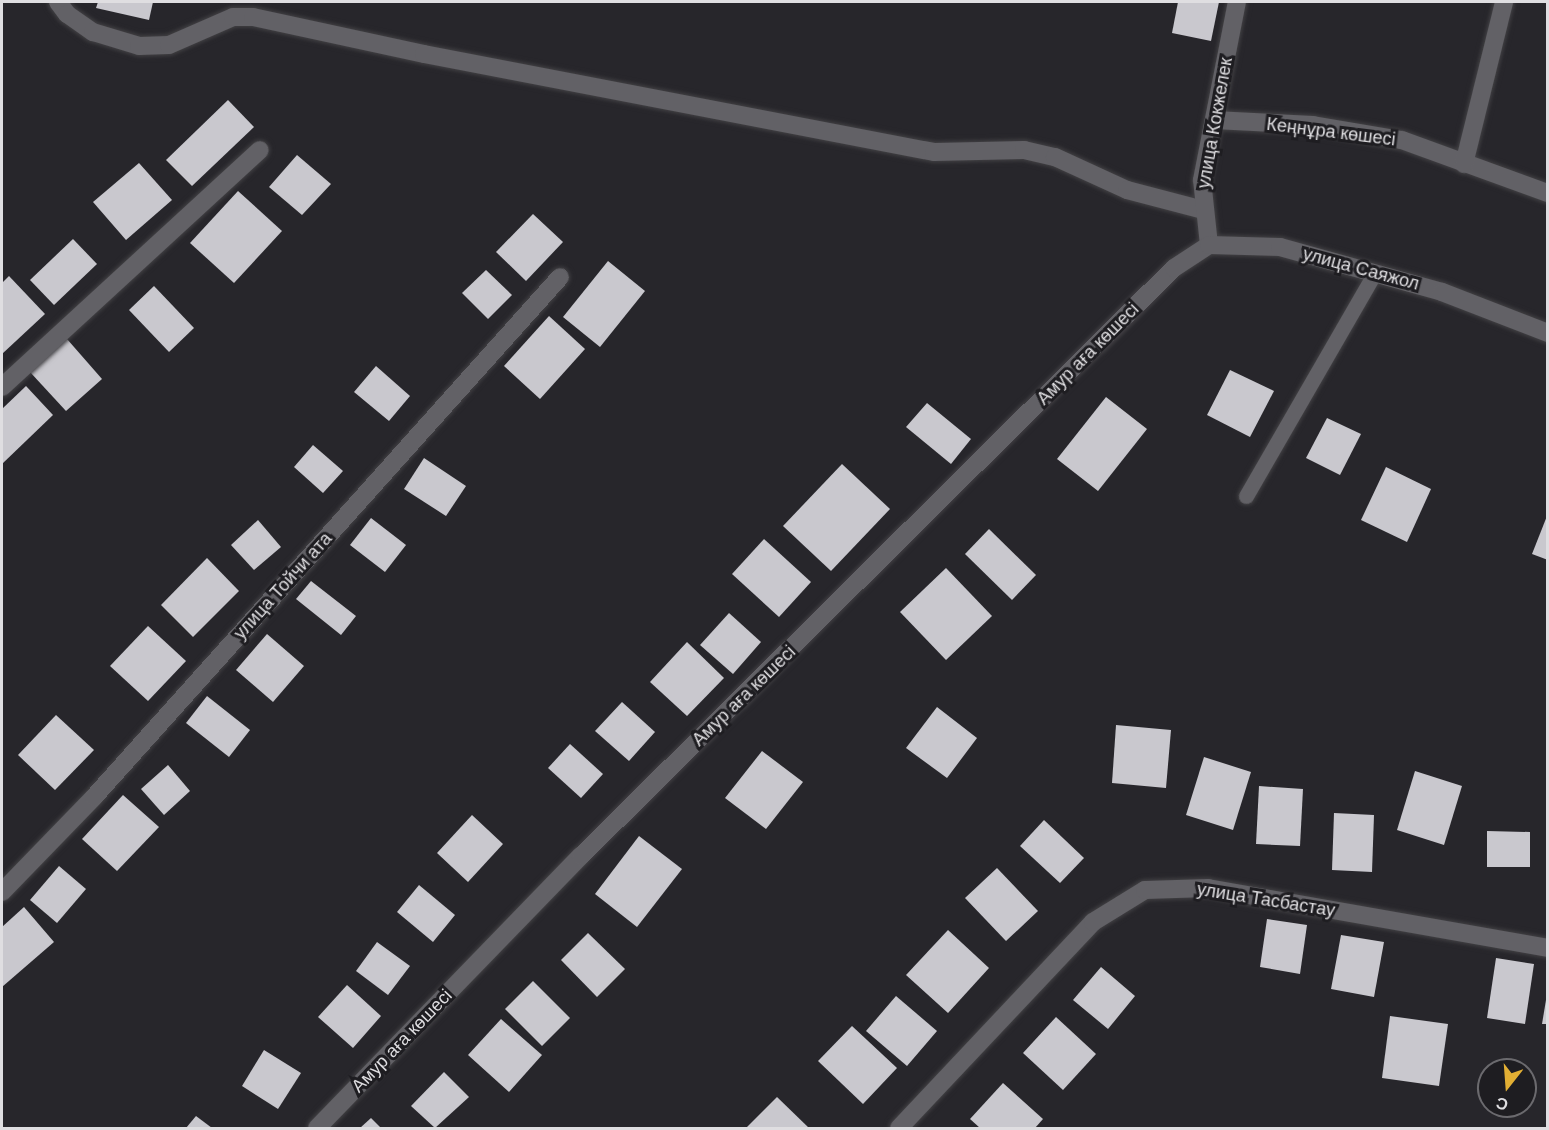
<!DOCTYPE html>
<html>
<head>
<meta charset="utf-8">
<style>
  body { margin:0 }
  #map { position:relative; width:1549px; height:1130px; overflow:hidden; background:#27262b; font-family:Arial,sans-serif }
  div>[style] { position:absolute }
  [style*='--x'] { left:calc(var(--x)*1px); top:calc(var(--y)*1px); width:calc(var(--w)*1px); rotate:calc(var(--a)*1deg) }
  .building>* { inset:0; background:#c9c8ce }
  .roads { filter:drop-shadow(0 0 2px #424144) drop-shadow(0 0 2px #424144) }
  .lane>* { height:15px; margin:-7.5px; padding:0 7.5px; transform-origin:7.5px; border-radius:7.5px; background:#626166 }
  .street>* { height:18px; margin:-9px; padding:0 9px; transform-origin:9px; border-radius:9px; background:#626166 }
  span { translate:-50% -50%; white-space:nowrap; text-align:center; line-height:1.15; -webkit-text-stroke:6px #1e1d21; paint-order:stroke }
  .street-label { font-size:18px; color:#dfdee1 }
  .frame { position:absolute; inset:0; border:3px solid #dfdee1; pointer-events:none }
  .north { position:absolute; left:1477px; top:1058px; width:60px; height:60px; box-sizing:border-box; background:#1e1d21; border:2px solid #6b6a6e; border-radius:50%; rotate:197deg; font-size:16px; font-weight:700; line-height:24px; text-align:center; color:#dfdee1 }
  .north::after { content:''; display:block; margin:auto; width:21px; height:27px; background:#e2af34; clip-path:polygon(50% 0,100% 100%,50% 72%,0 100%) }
</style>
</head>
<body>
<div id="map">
  <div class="building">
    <i style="clip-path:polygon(98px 2px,153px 2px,149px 20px,96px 8px)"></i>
    <i style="clip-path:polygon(1178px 2px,1219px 2px,1211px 41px,1172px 33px)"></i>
    <i style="clip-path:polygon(228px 100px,254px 127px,192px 186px,166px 160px)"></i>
    <i style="clip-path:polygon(297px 155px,331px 184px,302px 215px,269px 187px)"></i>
    <i style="clip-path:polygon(139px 163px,172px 200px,126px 240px,93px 202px)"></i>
    <i style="clip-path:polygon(238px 191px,282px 231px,234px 283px,190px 243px)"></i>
    <i style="clip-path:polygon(533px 214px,563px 242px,526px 281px,496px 252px)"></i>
    <i style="clip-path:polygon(73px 239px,97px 264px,54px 305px,30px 280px)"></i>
    <i style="clip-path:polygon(608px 261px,645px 291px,600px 347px,563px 317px)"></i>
    <i style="clip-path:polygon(486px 270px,512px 295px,488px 319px,462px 293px)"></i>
    <i style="clip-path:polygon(9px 276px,45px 314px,2px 354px,2px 283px)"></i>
    <i style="clip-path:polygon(154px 286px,194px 328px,169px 352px,129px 310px)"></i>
    <i style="clip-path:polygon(549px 316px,585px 349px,540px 399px,504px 366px)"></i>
    <i style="clip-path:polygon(67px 339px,102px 379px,66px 411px,30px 372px)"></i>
    <i style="clip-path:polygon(376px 366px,410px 396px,389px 421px,354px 392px)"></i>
    <i style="clip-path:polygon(1230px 370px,1274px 391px,1250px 437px,1207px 415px)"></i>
    <i style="clip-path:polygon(26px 386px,53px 415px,2px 464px,2px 409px)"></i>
    <i style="clip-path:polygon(1106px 397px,1147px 429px,1098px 491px,1057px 459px)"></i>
    <i style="clip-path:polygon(927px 403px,971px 439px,951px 464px,906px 427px)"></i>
    <i style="clip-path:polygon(1327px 418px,1361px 434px,1340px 475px,1306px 458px)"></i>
    <i style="clip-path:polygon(313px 445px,343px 471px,323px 493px,294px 467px)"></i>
    <i style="clip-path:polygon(424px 458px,466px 486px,446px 516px,404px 489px)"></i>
    <i style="clip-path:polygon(842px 464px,890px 509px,831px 571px,783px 526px)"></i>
    <i style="clip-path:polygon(1386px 467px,1431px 489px,1407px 542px,1361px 520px)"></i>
    <i style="clip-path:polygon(1547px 516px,1548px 516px,1548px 560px,1532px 554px)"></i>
    <i style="clip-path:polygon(371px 518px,406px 545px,385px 572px,350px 545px)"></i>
    <i style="clip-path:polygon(258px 520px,281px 547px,254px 570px,231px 545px)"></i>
    <i style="clip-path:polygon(989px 529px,1036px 575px,1012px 600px,965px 554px)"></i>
    <i style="clip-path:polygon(764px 539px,811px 582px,779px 617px,732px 574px)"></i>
    <i style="clip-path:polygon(207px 558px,239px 591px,193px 637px,161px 605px)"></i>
    <i style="clip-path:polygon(946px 568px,992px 616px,946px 660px,900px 612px)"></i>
    <i style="clip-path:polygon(311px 581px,356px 616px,341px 635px,296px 599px)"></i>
    <i style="clip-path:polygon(729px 613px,761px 642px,733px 674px,700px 645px)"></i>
    <i style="clip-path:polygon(148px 626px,186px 661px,148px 701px,110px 666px)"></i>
    <i style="clip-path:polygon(267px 634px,304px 666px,273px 702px,236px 670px)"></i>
    <i style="clip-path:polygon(687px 642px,724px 678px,687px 716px,650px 682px)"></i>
    <i style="clip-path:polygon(207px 696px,250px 730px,229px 757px,186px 723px)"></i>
    <i style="clip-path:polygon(622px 702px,655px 732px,629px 761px,595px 731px)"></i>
    <i style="clip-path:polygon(937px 707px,977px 738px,947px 778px,906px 748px)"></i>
    <i style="clip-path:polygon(56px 715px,94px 750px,55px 790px,18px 755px)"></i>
    <i style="clip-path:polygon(1116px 725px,1171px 730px,1166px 788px,1112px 783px)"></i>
    <i style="clip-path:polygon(570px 744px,603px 774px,581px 798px,548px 768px)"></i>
    <i style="clip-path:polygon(762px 751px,803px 782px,766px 829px,725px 798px)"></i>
    <i style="clip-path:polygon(1204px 757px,1251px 772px,1233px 830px,1186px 815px)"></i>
    <i style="clip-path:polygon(168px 765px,190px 791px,164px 815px,141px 789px)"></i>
    <i style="clip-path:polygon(1415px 771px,1462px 786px,1444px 845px,1397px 830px)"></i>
    <i style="clip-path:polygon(1259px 786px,1303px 789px,1300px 846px,1256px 844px)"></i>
    <i style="clip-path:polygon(123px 795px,159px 827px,117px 871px,82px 839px)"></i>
    <i style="clip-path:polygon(1334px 813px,1374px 815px,1372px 872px,1332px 870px)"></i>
    <i style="clip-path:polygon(472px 815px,503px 844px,468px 882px,437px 853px)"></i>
    <i style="clip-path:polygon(1044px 820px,1084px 858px,1060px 883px,1020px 846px)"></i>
    <i style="clip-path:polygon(1487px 831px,1530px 832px,1530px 867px,1487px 867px)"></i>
    <i style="clip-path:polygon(639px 836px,682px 869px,637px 927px,595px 894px)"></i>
    <i style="clip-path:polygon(59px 866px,86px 889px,57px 923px,30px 900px)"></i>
    <i style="clip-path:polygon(997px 868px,1038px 911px,1006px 941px,965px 898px)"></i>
    <i style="clip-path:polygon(419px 885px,455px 915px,433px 942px,397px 912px)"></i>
    <i style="clip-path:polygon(24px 907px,54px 942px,2px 987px,2px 927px)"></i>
    <i style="clip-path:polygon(1267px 919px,1307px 925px,1300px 974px,1260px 967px)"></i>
    <i style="clip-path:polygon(948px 930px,989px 968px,948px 1013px,906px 975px)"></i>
    <i style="clip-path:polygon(588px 933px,625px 969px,597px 997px,561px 960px)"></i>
    <i style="clip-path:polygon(1341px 935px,1384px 942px,1374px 997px,1331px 989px)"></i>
    <i style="clip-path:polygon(377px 942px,410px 966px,388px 995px,356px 971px)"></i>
    <i style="clip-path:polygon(1496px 958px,1534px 964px,1525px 1024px,1487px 1018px)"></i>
    <i style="clip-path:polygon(1101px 967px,1135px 996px,1108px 1029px,1073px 1000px)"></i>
    <i style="clip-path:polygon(533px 981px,570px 1018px,542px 1046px,505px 1009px)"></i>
    <i style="clip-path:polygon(347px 985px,381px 1016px,353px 1048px,318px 1017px)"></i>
    <i style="clip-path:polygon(896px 996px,937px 1031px,907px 1066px,866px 1031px)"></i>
    <i style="clip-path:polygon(1546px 1000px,1548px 1000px,1548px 1024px,1542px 1024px)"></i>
    <i style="clip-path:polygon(1390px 1016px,1448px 1024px,1439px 1086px,1382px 1078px)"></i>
    <i style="clip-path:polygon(1056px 1017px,1096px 1054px,1063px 1090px,1023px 1053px)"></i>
    <i style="clip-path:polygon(501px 1019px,542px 1055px,509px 1092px,468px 1055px)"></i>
    <i style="clip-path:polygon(852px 1026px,897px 1068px,863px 1104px,818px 1061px)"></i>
    <i style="clip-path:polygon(264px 1050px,301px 1073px,278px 1109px,242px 1086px)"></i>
    <i style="clip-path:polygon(444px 1072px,469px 1097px,435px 1128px,411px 1106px)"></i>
    <i style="clip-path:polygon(1003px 1083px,1043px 1119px,1035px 1128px,980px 1128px,970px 1119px)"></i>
    <i style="clip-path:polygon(777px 1097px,809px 1128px,746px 1128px)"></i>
    <i style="clip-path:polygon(196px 1116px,212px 1128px,186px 1128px)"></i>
    <i style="clip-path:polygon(371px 1118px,381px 1128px,360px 1128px)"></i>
  </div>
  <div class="roads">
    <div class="lane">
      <i style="--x:1246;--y:496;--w:258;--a:-60"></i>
    </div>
    <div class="street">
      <i style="--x:58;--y:2;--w:15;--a:53"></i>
      <i style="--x:67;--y:14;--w:32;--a:35"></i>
      <i style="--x:93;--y:32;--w:48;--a:16.9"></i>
      <i style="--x:139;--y:46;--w:30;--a:-2"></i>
      <i style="--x:169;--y:45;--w:70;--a:-23.6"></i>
      <i style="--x:233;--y:17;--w:20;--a:0"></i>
      <i style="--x:253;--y:17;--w:175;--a:12.2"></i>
      <i style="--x:424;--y:54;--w:519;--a:10.88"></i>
      <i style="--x:934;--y:152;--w:90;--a:-1.3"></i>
      <i style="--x:1024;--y:150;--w:32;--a:13"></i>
      <i style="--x:1055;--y:157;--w:79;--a:24.6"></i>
      <i style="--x:1127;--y:190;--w:79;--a:14.7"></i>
      <i style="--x:1214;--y:120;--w:99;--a:2.9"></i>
      <i style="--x:1313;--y:125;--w:90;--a:9.6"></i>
      <i style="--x:1402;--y:140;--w:155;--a:20"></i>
      <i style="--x:1464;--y:164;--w:167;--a:-76.1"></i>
      <i style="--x:1209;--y:245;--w:65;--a:-96.1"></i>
      <i style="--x:1202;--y:180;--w:181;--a:-78.9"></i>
      <i style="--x:2;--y:387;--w:350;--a:-42.6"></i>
      <i style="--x:2;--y:892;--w:132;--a:-45.9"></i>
      <i style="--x:94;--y:797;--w:698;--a:-48.13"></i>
      <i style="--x:317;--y:1128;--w:379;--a:-45.9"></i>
      <i style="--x:581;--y:856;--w:835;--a:-44.76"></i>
      <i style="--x:1174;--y:268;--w:42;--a:-33.3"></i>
      <i style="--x:1209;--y:245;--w:71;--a:1.6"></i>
      <i style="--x:1280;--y:247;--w:168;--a:15.5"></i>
      <i style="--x:1442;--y:292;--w:114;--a:21.1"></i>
      <i style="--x:899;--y:1128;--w:283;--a:-46.7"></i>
      <i style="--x:1093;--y:922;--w:61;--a:-31.6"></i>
      <i style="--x:1145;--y:890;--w:63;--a:-1.8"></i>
      <i style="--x:1208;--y:888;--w:345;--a:10"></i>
    </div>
  </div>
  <div class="street-label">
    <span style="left:1215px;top:123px;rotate:-80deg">улица Кокжелек</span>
    <span style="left:1331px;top:132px;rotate:7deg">Кеңнұра көшесі</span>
    <span style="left:1361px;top:269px;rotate:15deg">улица Саяжол</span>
    <span style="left:1088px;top:354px;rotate:-45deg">Амур аға көшесі</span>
    <span style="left:283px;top:586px;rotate:-48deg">улица Тойчи ата</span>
    <span style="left:744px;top:696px;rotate:-44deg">Амур аға көшесі</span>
    <span style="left:1266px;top:900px;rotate:9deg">улица Тасбастау</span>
    <span style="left:402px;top:1041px;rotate:-46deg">Амур аға көшесі</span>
  </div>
  <div class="frame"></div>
  <div class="north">С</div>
</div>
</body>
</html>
